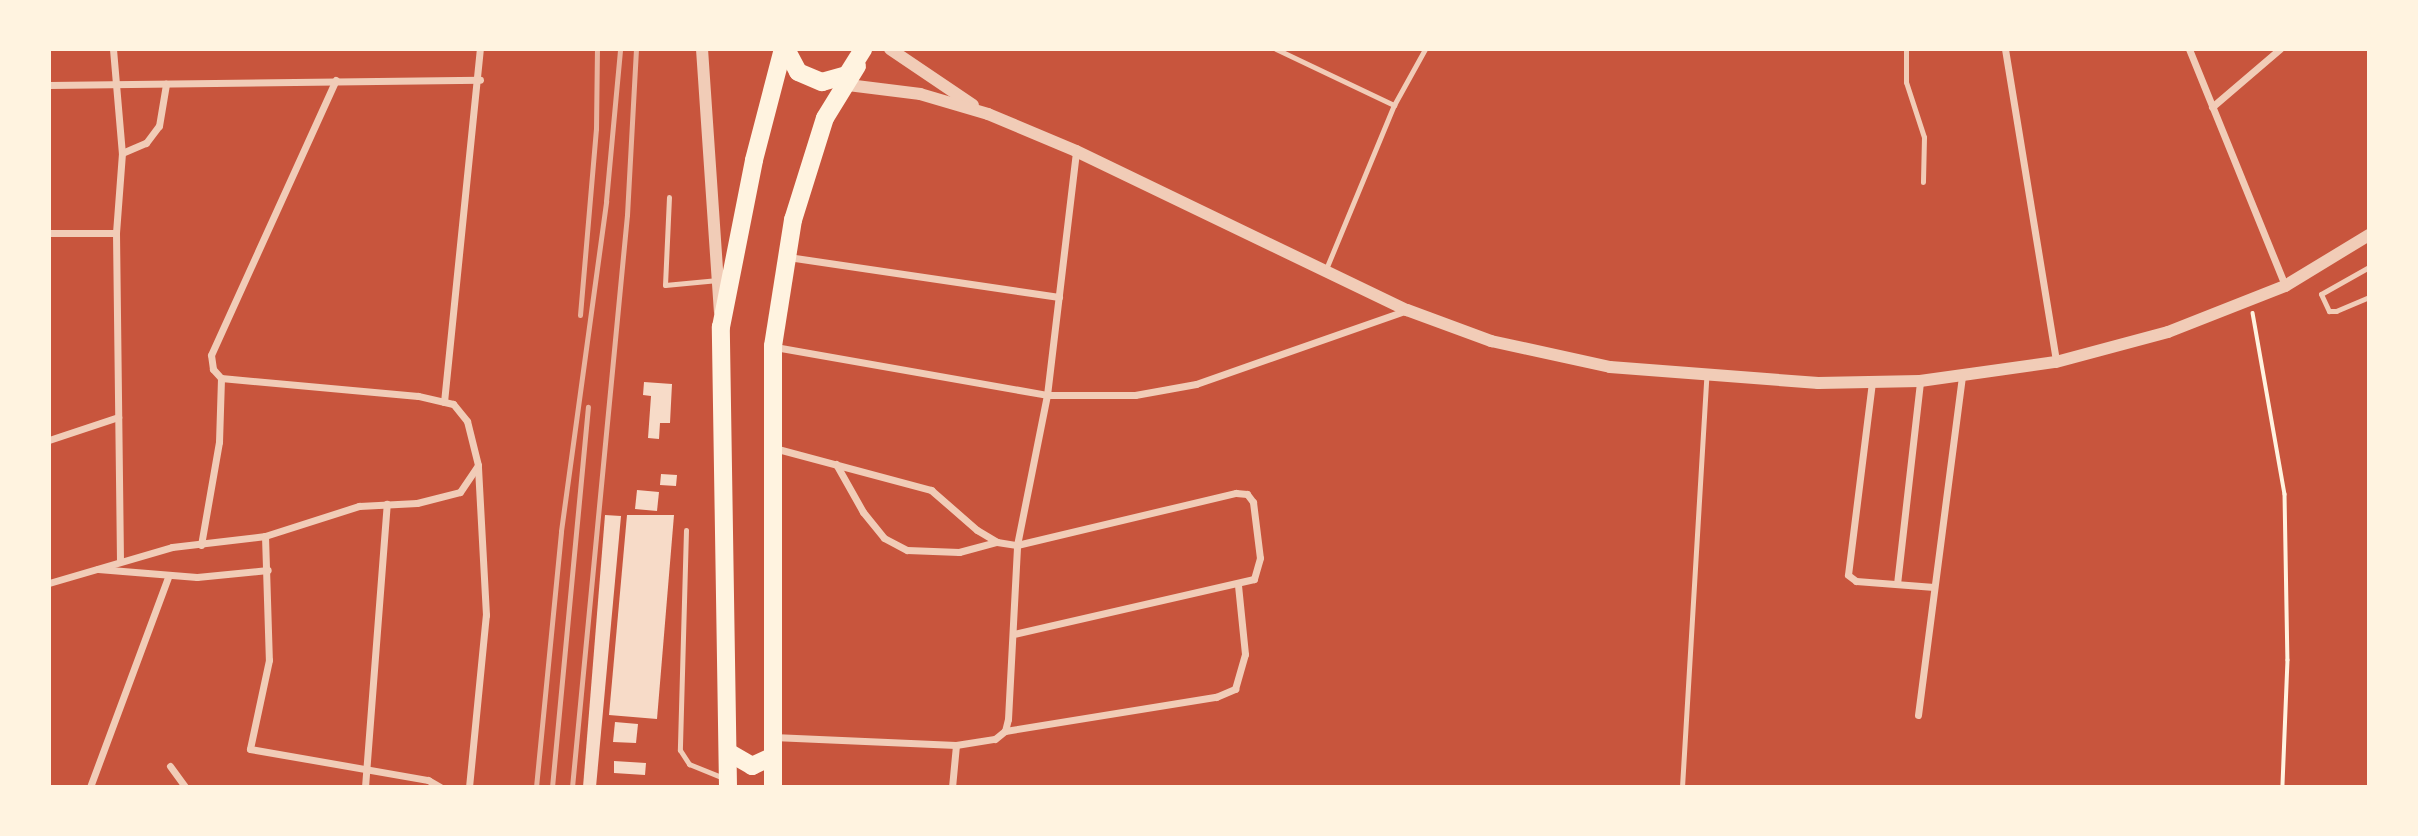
<!DOCTYPE html>
<html>
<head>
<meta charset="utf-8">
<style>
  body { margin:0 }
  #map { position:relative; width:2418px; height:836px; overflow:hidden; background:#c8553d; font-family:Rubik,sans-serif }
  div>[style] { position:absolute }
  [style*='--x'] { left:calc(var(--x)*1px); top:calc(var(--y)*1px); width:calc(var(--w)*1px); rotate:calc(var(--a)*1deg) }
  .building>* { inset:0; background:#f7dbc8 }
  .path>* { height:3.5px; margin:-1.75px; padding:0 1.75px; transform-origin:1.75px; border-radius:1.75px; background:#fff3e0 }
  .service>* { height:5px; margin:-2.5px; padding:0 2.5px; transform-origin:2.5px; border-radius:2.5px; background:#f1ccb7 }
  .minor>* { height:7px; margin:-3.5px; padding:0 3.5px; transform-origin:3.5px; border-radius:3.5px; background:#f1ccb7 }
  .tertiary>* { height:12px; margin:-6px; padding:0 6px; transform-origin:6px; border-radius:6px; background:#f1ccb7 }
  .primary>* { height:18px; margin:-9px; padding:0 9px; transform-origin:9px; border-radius:9px; background:#fff3e0 }
  .rail>* { height:5px; margin:-2.5px; padding:0 2.5px; transform-origin:2.5px; border-radius:2.5px; background:#e9b49f }
  span { translate:-50% -50%; white-space:nowrap; text-align:center; line-height:1.15; -webkit-text-stroke:5px #fff3e0; paint-order:stroke }
  .frame { position:absolute; inset:0; border:51px solid #fff3e0; pointer-events:none }
</style>
</head>
<body>
<div id="map">
  <div class="building">
    <i style="clip-path:polygon(644px 382px,672px 384px,670px 423px,660px 423px,659px 439px,648px 438px,651px 396px,643px 395px)"></i>
    <i style="clip-path:polygon(661px 474px,677px 475px,676px 486px,660px 485px)"></i>
    <i style="clip-path:polygon(637px 490px,659px 492px,657px 511px,635px 509px)"></i>
    <i style="clip-path:polygon(605px 515px,621px 516px,596px 787px,583px 787px)"></i>
    <i style="clip-path:polygon(627px 515px,674px 515px,657px 719px,609px 715px)"></i>
    <i style="clip-path:polygon(615px 722px,638px 724px,636px 743px,613px 742px)"></i>
    <i style="clip-path:polygon(614px 761px,646px 763px,645px 775px,614px 773px)"></i>
  </div>
  <div class="path">
    <i style="--x:2253;--y:313;--w:184;--a:80"></i>
    <i style="--x:2285;--y:494;--w:166;--a:89"></i>
    <i style="--x:2288;--y:660;--w:127;--a:92.3"></i>
  </div>
  <div class="service">
    <i style="--x:1276;--y:49;--w:131;--a:25.4"></i>
    <i style="--x:1906;--y:49;--w:33;--a:90"></i>
    <i style="--x:1906;--y:82;--w:58;--a:71.9"></i>
    <i style="--x:1924;--y:137;--w:45;--a:91.3"></i>
    <i style="--x:669;--y:197;--w:88;--a:92.6"></i>
    <i style="--x:665;--y:285;--w:53;--a:-5.4"></i>
    <i style="--x:2369;--y:267;--w:55;--a:150.6"></i>
    <i style="--x:2321;--y:294;--w:19;--a:65"></i>
    <i style="--x:2329;--y:311;--w:7;--a:0"></i>
    <i style="--x:2336;--y:311;--w:36;--a:-23"></i>
    <i style="--x:1326;--y:269;--w:178;--a:-67.5"></i>
    <i style="--x:1394;--y:105;--w:64;--a:-61"></i>
    <i style="--x:686;--y:530;--w:220;--a:91.6"></i>
    <i style="--x:680;--y:750;--w:17;--a:57"></i>
    <i style="--x:689;--y:764;--w:37;--a:22"></i>
    <i style="--x:1682;--y:787;--w:411;--a:-86.6"></i>
  </div>
  <div class="minor">
    <i style="--x:113;--y:49;--w:104;--a:85.1"></i>
    <i style="--x:122;--y:153;--w:80;--a:94.3"></i>
    <i style="--x:116;--y:233;--w:328;--a:89.3"></i>
    <i style="--x:2005;--y:49;--w:317;--a:80.7"></i>
    <i style="--x:2189;--y:49;--w:256;--a:67.9"></i>
    <i style="--x:49;--y:85;--w:431;--a:-0.7"></i>
    <i style="--x:2212;--y:107;--w:89;--a:-40.5"></i>
    <i style="--x:122;--y:153;--w:26;--a:-23"></i>
    <i style="--x:146;--y:143;--w:21;--a:-53"></i>
    <i style="--x:159;--y:126;--w:43;--a:-80.5"></i>
    <i style="--x:49;--y:233;--w:67;--a:0"></i>
    <i style="--x:788;--y:257;--w:274;--a:8.4"></i>
    <i style="--x:775;--y:347;--w:276;--a:10"></i>
    <i style="--x:1047;--y:395;--w:88;--a:0"></i>
    <i style="--x:1135;--y:395;--w:62;--a:-10.2"></i>
    <i style="--x:1196;--y:384;--w:224;--a:-19.3"></i>
    <i style="--x:1872;--y:382;--w:194;--a:97.1"></i>
    <i style="--x:1848;--y:575;--w:10;--a:37"></i>
    <i style="--x:1856;--y:581;--w:78;--a:4.4"></i>
    <i style="--x:444;--y:402;--w:355;--a:-84.2"></i>
    <i style="--x:49;--y:440;--w:73;--a:-18.4"></i>
    <i style="--x:774;--y:448;--w:163;--a:15"></i>
    <i style="--x:931;--y:490;--w:61;--a:41"></i>
    <i style="--x:977;--y:530;--w:23;--a:31"></i>
    <i style="--x:997;--y:542;--w:20;--a:9"></i>
    <i style="--x:1017;--y:545;--w:225;--a:-13.4"></i>
    <i style="--x:1236;--y:493;--w:11;--a:5"></i>
    <i style="--x:1247;--y:494;--w:10;--a:53"></i>
    <i style="--x:1253;--y:502;--w:56;--a:82.9"></i>
    <i style="--x:1260;--y:558;--w:22;--a:106"></i>
    <i style="--x:1254;--y:579;--w:247;--a:167.1"></i>
    <i style="--x:836;--y:464;--w:55;--a:60.6"></i>
    <i style="--x:863;--y:512;--w:33;--a:51"></i>
    <i style="--x:884;--y:538;--w:26;--a:28"></i>
    <i style="--x:907;--y:550;--w:52;--a:2.2"></i>
    <i style="--x:959;--y:552;--w:39;--a:-15"></i>
    <i style="--x:265;--y:536;--w:124;--a:88.2"></i>
    <i style="--x:269;--y:660;--w:91;--a:102.1"></i>
    <i style="--x:250;--y:749;--w:181;--a:9.9"></i>
    <i style="--x:428;--y:780;--w:14;--a:30"></i>
    <i style="--x:201;--y:545;--w:105;--a:-80.1"></i>
    <i style="--x:219;--y:442;--w:64;--a:-88.2"></i>
    <i style="--x:98;--y:569;--w:99;--a:4.6"></i>
    <i style="--x:197;--y:577;--w:71;--a:-5.6"></i>
    <i style="--x:49;--y:583;--w:128;--a:-16.3"></i>
    <i style="--x:172;--y:547;--w:94;--a:-6.7"></i>
    <i style="--x:265;--y:536;--w:99;--a:-17.7"></i>
    <i style="--x:359;--y:506;--w:58;--a:-3"></i>
    <i style="--x:417;--y:503;--w:44;--a:-14.3"></i>
    <i style="--x:460;--y:492;--w:32;--a:-56"></i>
    <i style="--x:478;--y:465;--w:45;--a:-104"></i>
    <i style="--x:467;--y:421;--w:22;--a:-129"></i>
    <i style="--x:453;--y:404;--w:36;--a:-167"></i>
    <i style="--x:418;--y:396;--w:198;--a:-174.8"></i>
    <i style="--x:221;--y:378;--w:12;--a:-132"></i>
    <i style="--x:213;--y:369;--w:14;--a:-98"></i>
    <i style="--x:211;--y:355;--w:302;--a:-65.6"></i>
    <i style="--x:1897;--y:584;--w:204;--a:-83.5"></i>
    <i style="--x:1918;--y:715;--w:343;--a:-82.6"></i>
    <i style="--x:1005;--y:731;--w:214;--a:-9.2"></i>
    <i style="--x:1216;--y:697;--w:21;--a:-23"></i>
    <i style="--x:1235;--y:689;--w:36;--a:-74"></i>
    <i style="--x:1245;--y:654;--w:69;--a:-95.8"></i>
    <i style="--x:773;--y:737;--w:183;--a:2.5"></i>
    <i style="--x:956;--y:745;--w:42;--a:95.4"></i>
    <i style="--x:956;--y:745;--w:39;--a:-9"></i>
    <i style="--x:995;--y:739;--w:13;--a:-39"></i>
    <i style="--x:1005;--y:731;--w:12;--a:-76"></i>
    <i style="--x:1008;--y:719;--w:174;--a:-87"></i>
    <i style="--x:1017;--y:545;--w:153;--a:-78.7"></i>
    <i style="--x:1047;--y:395;--w:246;--a:-83.2"></i>
    <i style="--x:170;--y:766;--w:26;--a:54"></i>
    <i style="--x:90;--y:787;--w:224;--a:-69.6"></i>
    <i style="--x:365;--y:787;--w:284;--a:-85.6"></i>
    <i style="--x:469;--y:787;--w:173;--a:-84.4"></i>
    <i style="--x:486;--y:615;--w:150;--a:-93.1"></i>
  </div>
  <div class="tertiary">
    <i style="--x:702;--y:49;--w:263;--a:86.1"></i>
    <i style="--x:890;--y:49;--w:100;--a:34"></i>
    <i style="--x:840;--y:84;--w:81;--a:7.1"></i>
    <i style="--x:920;--y:94;--w:71;--a:16.4"></i>
    <i style="--x:988;--y:114;--w:95;--a:22.8"></i>
    <i style="--x:1076;--y:151;--w:367;--a:25.7"></i>
    <i style="--x:1407;--y:310;--w:90;--a:20.3"></i>
    <i style="--x:1491;--y:341;--w:122;--a:12.3"></i>
    <i style="--x:1610;--y:367;--w:209;--a:4.4"></i>
    <i style="--x:1818;--y:383;--w:102;--a:-1.1"></i>
    <i style="--x:1920;--y:381;--w:137;--a:-8"></i>
    <i style="--x:2056;--y:362;--w:116;--a:-15"></i>
    <i style="--x:2168;--y:332;--w:126;--a:-21.5"></i>
    <i style="--x:2285;--y:286;--w:98;--a:-31.3"></i>
  </div>
  <div class="primary">
    <i style="--x:786;--y:49;--w:26;--a:62"></i>
    <i style="--x:798;--y:72;--w:26;--a:23"></i>
    <i style="--x:822;--y:82;--w:26;--a:-16"></i>
    <i style="--x:847;--y:75;--w:31;--a:-58"></i>
    <i style="--x:728;--y:752;--w:28;--a:30"></i>
    <i style="--x:752;--y:766;--w:23;--a:-25"></i>
    <i style="--x:728;--y:787;--w:460;--a:-90.9"></i>
    <i style="--x:721;--y:327;--w:170;--a:-78.8"></i>
    <i style="--x:754;--y:160;--w:115;--a:-75.4"></i>
    <i style="--x:773;--y:787;--w:441;--a:-90"></i>
    <i style="--x:773;--y:346;--w:128;--a:-81"></i>
    <i style="--x:793;--y:220;--w:107;--a:-72.6"></i>
    <i style="--x:825;--y:118;--w:61;--a:-58.4"></i>
  </div>
  <div class="rail">
    <i style="--x:580;--y:315;--w:187;--a:-85.1"></i>
    <i style="--x:596;--y:129;--w:80;--a:-89.3"></i>
    <i style="--x:536;--y:787;--w:257;--a:-84.4"></i>
    <i style="--x:561;--y:531;--w:333;--a:-82.2"></i>
    <i style="--x:606;--y:201;--w:153;--a:-84.7"></i>
    <i style="--x:552;--y:787;--w:382;--a:-84.6"></i>
    <i style="--x:572;--y:787;--w:575;--a:-84.51"></i>
    <i style="--x:627;--y:215;--w:166;--a:-86.9"></i>
  </div>
  <div class="frame"></div>
</div>
</body>
</html>
